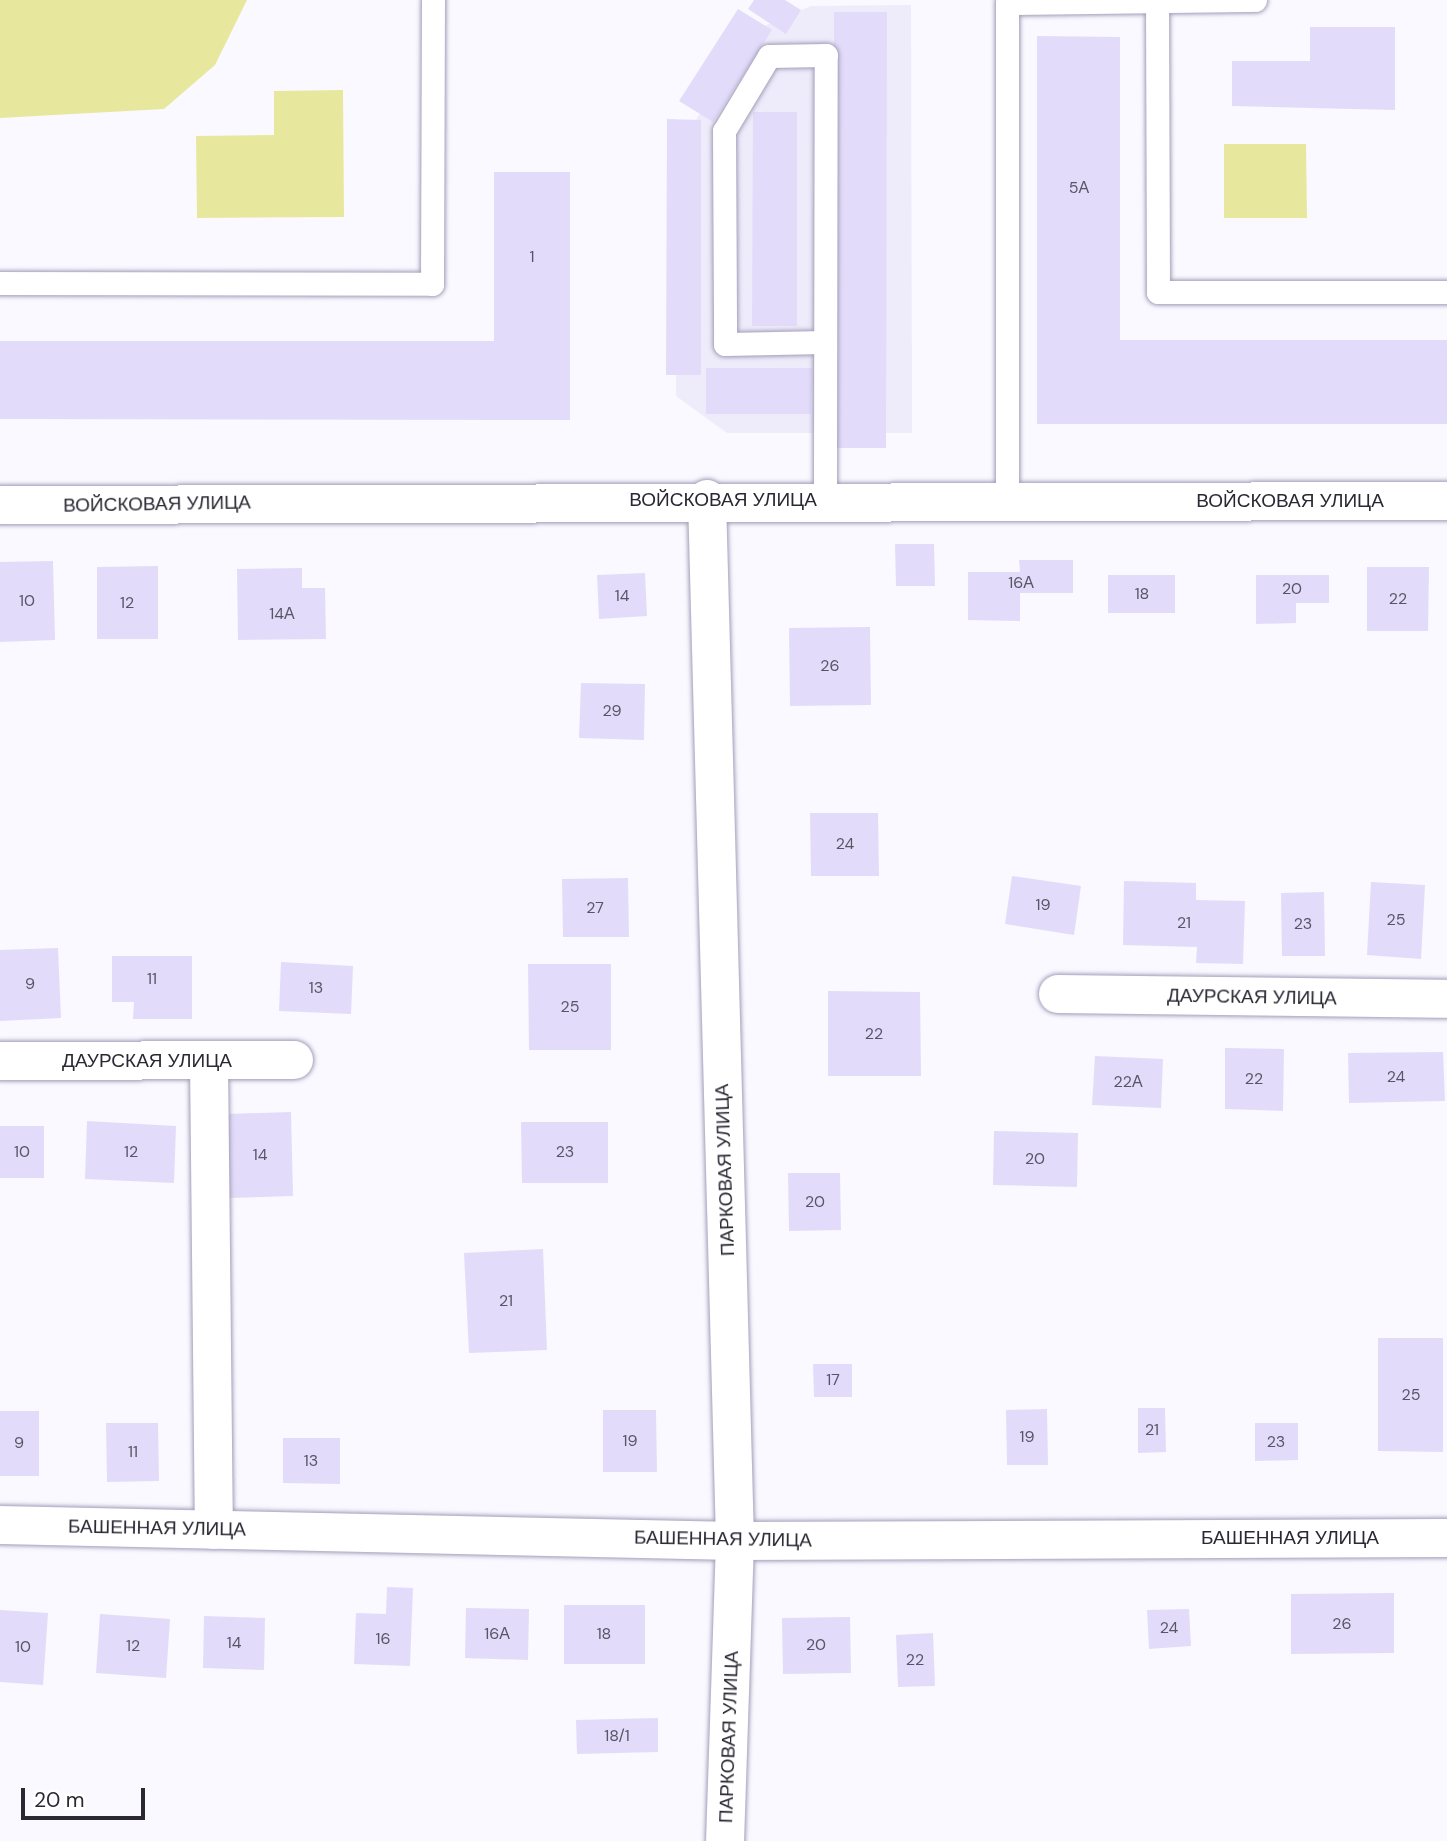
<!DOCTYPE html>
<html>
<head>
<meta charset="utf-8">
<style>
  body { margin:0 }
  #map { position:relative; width:1447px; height:1841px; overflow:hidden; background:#faf9ff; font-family:"DM Sans",sans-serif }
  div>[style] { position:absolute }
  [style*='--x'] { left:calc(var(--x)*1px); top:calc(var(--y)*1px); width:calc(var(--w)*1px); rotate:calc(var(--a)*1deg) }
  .built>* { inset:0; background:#eeebfa }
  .green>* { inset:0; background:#e7e89d }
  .building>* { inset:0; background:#e2dcfa }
  .roads { filter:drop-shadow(0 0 2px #a39eba) drop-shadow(0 0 2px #a39eba) }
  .lane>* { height:23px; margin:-11.5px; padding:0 11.5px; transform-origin:11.5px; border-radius:11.5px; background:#fff }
  .street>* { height:38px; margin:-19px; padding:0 19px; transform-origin:19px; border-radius:19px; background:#fff }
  span { translate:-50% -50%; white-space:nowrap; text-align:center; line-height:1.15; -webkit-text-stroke:6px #fff; paint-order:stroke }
  .number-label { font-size:16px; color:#595566 }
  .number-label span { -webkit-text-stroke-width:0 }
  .street-label { font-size:19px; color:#2b2834 }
  .scale { position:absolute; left:21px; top:1788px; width:124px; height:32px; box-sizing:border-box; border:4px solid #2b2834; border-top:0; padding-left:9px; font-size:21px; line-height:24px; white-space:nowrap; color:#2b2834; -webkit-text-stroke:5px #fff; paint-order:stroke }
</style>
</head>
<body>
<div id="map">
  <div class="built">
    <i style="clip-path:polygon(911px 5px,912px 433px,727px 433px,676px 396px,675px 155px,748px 33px,811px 6px)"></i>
  </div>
  <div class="green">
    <i style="clip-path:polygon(0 0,247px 0,215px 65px,164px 109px,0 118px)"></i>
    <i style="clip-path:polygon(343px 90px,344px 217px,197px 218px,196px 136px,274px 135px,274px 91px)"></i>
    <i style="clip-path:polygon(1224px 144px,1306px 144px,1307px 218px,1224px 218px)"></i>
  </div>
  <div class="building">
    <i style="clip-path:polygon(754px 0,785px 0,801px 10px,786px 34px,748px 9px)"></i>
    <i style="clip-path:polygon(738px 9px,772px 30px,713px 122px,679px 101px)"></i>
    <i style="clip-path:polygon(834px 12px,887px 12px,886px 448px,833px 448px)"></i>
    <i style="clip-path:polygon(1310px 27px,1395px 27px,1395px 110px,1232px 106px,1232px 61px,1310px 61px)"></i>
    <i style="clip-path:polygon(1037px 36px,1120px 37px,1120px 340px,1447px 340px,1447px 424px,1037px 424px)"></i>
    <i style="clip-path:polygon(753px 112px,797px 112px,797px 326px,752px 326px)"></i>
    <i style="clip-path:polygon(667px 119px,701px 120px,701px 375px,666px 375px)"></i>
    <i style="clip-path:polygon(494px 172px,570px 172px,570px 420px,0 419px,0 341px,494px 341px)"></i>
    <i style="clip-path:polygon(706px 368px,812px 368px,811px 414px,706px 414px)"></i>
    <i style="clip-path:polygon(895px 544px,934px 544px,935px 586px,896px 586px)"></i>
    <i style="clip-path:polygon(1019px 560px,1073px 560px,1073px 593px,1020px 593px,1020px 621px,968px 620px,968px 572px,1020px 572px)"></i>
    <i style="clip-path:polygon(53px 561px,55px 640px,0 642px,0 562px)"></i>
    <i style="clip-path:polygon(158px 566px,158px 639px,97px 639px,97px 567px)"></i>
    <i style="clip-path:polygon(1367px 567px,1429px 567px,1428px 631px,1367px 631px)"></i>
    <i style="clip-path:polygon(302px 568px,302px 588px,325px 588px,326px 639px,238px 640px,237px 569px)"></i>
    <i style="clip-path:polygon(645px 573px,647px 616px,599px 619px,597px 575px)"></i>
    <i style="clip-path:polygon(1108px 575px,1175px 575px,1175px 613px,1108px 613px)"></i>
    <i style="clip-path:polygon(1256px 575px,1329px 575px,1329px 603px,1296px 603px,1296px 623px,1256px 624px)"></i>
    <i style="clip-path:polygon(870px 627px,871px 705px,790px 706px,789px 628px)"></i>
    <i style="clip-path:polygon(581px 683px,645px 684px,644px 740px,579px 738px)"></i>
    <i style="clip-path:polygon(810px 813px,878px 813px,879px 876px,811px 876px)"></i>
    <i style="clip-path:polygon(1012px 876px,1081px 886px,1074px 935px,1005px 924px)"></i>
    <i style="clip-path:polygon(628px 878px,629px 937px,563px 937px,562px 879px)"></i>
    <i style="clip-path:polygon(1124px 881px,1196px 883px,1196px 900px,1245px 901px,1243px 964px,1196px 963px,1197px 947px,1123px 945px)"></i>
    <i style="clip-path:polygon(1371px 882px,1425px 885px,1421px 959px,1367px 955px)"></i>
    <i style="clip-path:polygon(1324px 892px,1325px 956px,1282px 956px,1281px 893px)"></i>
    <i style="clip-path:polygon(58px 948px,61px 1018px,0 1021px,0 950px)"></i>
    <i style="clip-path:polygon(112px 956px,192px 956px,192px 1019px,133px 1019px,134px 1002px,112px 1002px)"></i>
    <i style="clip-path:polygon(281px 962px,353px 966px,351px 1014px,279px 1011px)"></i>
    <i style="clip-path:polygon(528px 964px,611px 964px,611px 1050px,529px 1050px)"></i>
    <i style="clip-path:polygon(828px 991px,920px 992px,921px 1076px,828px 1076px)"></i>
    <i style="clip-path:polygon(1225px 1048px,1284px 1049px,1283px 1111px,1225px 1109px)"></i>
    <i style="clip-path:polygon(1443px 1052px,1445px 1101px,1349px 1103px,1348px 1053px)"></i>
    <i style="clip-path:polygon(1095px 1056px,1163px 1059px,1161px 1108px,1092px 1105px)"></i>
    <i style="clip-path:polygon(291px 1112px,293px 1196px,229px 1198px,227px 1114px)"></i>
    <i style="clip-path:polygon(87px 1121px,176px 1126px,174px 1183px,85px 1179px)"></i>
    <i style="clip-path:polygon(521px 1122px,608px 1122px,608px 1183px,522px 1183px)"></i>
    <i style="clip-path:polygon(0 1126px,44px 1126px,44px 1178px,0 1178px)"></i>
    <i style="clip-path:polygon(994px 1131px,1078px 1133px,1077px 1187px,993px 1185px)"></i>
    <i style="clip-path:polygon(788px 1173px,840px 1173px,841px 1230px,789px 1231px)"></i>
    <i style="clip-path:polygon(543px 1249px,547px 1350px,469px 1353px,464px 1253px)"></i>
    <i style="clip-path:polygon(1378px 1338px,1443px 1338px,1443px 1452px,1378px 1451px)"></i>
    <i style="clip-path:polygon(813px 1364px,852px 1364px,852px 1397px,814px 1397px)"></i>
    <i style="clip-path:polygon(1138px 1408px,1165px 1408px,1166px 1452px,1138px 1453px)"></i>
    <i style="clip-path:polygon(1047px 1409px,1048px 1465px,1007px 1465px,1006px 1410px)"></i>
    <i style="clip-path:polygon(603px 1410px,656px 1410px,657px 1472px,603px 1472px)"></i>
    <i style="clip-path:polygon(0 1411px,39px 1411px,39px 1476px,0 1476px)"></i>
    <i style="clip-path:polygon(106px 1423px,158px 1423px,159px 1481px,107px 1482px)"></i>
    <i style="clip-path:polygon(1255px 1423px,1298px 1423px,1298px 1460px,1255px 1461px)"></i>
    <i style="clip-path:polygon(283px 1438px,340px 1438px,340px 1484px,283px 1483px)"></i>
    <i style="clip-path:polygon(387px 1587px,413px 1588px,410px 1666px,354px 1664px,356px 1613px,386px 1614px)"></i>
    <i style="clip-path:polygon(1394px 1593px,1394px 1653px,1291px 1654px,1291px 1594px)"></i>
    <i style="clip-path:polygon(564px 1605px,645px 1605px,645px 1664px,564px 1664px)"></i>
    <i style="clip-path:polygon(466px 1608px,529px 1609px,528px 1660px,465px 1658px)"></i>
    <i style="clip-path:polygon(1189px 1609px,1191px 1646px,1149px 1649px,1147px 1610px)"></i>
    <i style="clip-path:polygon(0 1610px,48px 1613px,43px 1685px,0 1682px)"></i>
    <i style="clip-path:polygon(100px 1614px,170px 1619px,166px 1678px,96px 1673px)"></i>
    <i style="clip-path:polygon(204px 1616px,265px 1618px,264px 1670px,203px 1668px)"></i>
    <i style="clip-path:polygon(850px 1617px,851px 1673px,783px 1674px,782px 1618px)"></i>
    <i style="clip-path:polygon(933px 1633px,935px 1686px,898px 1687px,896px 1635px)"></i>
    <i style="clip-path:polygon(658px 1718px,658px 1752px,577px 1754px,576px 1720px)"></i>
  </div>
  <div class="roads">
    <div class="lane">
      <i style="--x:1157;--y:1;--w:291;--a:89.8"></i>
      <i style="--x:1158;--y:292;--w:289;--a:0"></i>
      <i style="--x:0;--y:283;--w:432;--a:0.1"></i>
      <i style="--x:432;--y:284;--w:284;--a:-89.8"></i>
      <i style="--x:825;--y:501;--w:35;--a:-90"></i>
      <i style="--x:825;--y:466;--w:411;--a:-89.9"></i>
      <i style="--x:826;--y:55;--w:57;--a:179"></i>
      <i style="--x:769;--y:56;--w:87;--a:121"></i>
      <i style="--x:724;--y:131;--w:213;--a:89.7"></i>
      <i style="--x:725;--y:344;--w:100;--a:-1.1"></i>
      <i style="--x:1007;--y:503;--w:500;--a:-90"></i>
      <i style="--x:1007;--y:3;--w:248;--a:-0.7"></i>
    </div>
    <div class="street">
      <i style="--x:707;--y:499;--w:1042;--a:88.46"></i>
      <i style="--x:735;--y:1541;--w:300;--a:91.9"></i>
      <i style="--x:0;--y:505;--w:1447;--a:-0.16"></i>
      <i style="--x:1058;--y:994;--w:389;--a:0.7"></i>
      <i style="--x:0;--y:1061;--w:294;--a:-0.2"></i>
      <i style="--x:209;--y:1061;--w:469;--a:89.4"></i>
      <i style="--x:0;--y:1525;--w:735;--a:1.25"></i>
      <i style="--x:735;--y:1541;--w:712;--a:-0.24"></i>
    </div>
  </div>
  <div class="number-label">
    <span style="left:1079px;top:188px">5А</span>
    <span style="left:532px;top:257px">1</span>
    <span style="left:1021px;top:583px">16А</span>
    <span style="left:1292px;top:589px">20</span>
    <span style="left:1142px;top:594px">18</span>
    <span style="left:622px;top:596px">14</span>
    <span style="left:1398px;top:599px">22</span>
    <span style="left:27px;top:601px">10</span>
    <span style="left:127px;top:603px">12</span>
    <span style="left:282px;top:614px">14А</span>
    <span style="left:830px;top:666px">26</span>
    <span style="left:612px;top:711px">29</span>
    <span style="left:845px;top:844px">24</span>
    <span style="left:1043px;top:905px">19</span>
    <span style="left:595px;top:908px">27</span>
    <span style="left:1396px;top:920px">25</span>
    <span style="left:1184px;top:923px">21</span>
    <span style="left:1303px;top:924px">23</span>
    <span style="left:152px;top:979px">11</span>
    <span style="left:30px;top:984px">9</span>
    <span style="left:316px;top:988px">13</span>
    <span style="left:570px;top:1007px">25</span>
    <span style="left:874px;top:1034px">22</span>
    <span style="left:1396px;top:1077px">24</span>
    <span style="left:1254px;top:1079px">22</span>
    <span style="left:1128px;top:1082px">22А</span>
    <span style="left:22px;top:1152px">10</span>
    <span style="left:131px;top:1152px">12</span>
    <span style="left:565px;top:1152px">23</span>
    <span style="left:260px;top:1155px">14</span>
    <span style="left:1035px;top:1159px">20</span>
    <span style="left:815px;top:1202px">20</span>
    <span style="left:506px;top:1301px">21</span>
    <span style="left:833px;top:1380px">17</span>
    <span style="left:1411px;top:1395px">25</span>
    <span style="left:1152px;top:1430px">21</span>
    <span style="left:1027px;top:1437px">19</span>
    <span style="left:630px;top:1441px">19</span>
    <span style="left:1276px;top:1442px">23</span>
    <span style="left:19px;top:1443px">9</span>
    <span style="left:133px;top:1452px">11</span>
    <span style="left:311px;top:1461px">13</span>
    <span style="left:1342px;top:1624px">26</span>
    <span style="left:1169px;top:1628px">24</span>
    <span style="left:497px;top:1634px">16А</span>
    <span style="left:604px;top:1634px">18</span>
    <span style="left:383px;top:1639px">16</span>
    <span style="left:234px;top:1643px">14</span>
    <span style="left:816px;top:1645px">20</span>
    <span style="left:133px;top:1646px">12</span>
    <span style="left:23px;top:1647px">10</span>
    <span style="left:915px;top:1660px">22</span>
    <span style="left:617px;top:1736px">18/1</span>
  </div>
  <div class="street-label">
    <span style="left:723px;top:500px">ВОЙСКОВАЯ УЛИЦА</span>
    <span style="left:1290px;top:501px">ВОЙСКОВАЯ УЛИЦА</span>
    <span style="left:157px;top:504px;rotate:-1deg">ВОЙСКОВАЯ УЛИЦА</span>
    <span style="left:1252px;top:997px;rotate:1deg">ДАУРСКАЯ УЛИЦА</span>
    <span style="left:147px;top:1061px">ДАУРСКАЯ УЛИЦА</span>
    <span style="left:725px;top:1170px;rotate:-92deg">ПАРКОВАЯ УЛИЦА</span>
    <span style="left:157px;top:1528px;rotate:1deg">БАШЕННАЯ УЛИЦА</span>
    <span style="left:1290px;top:1538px">БАШЕННАЯ УЛИЦА</span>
    <span style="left:723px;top:1539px;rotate:1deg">БАШЕННАЯ УЛИЦА</span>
    <span style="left:729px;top:1737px;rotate:-88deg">ПАРКОВАЯ УЛИЦА</span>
  </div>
  <div class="scale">20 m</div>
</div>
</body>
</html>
